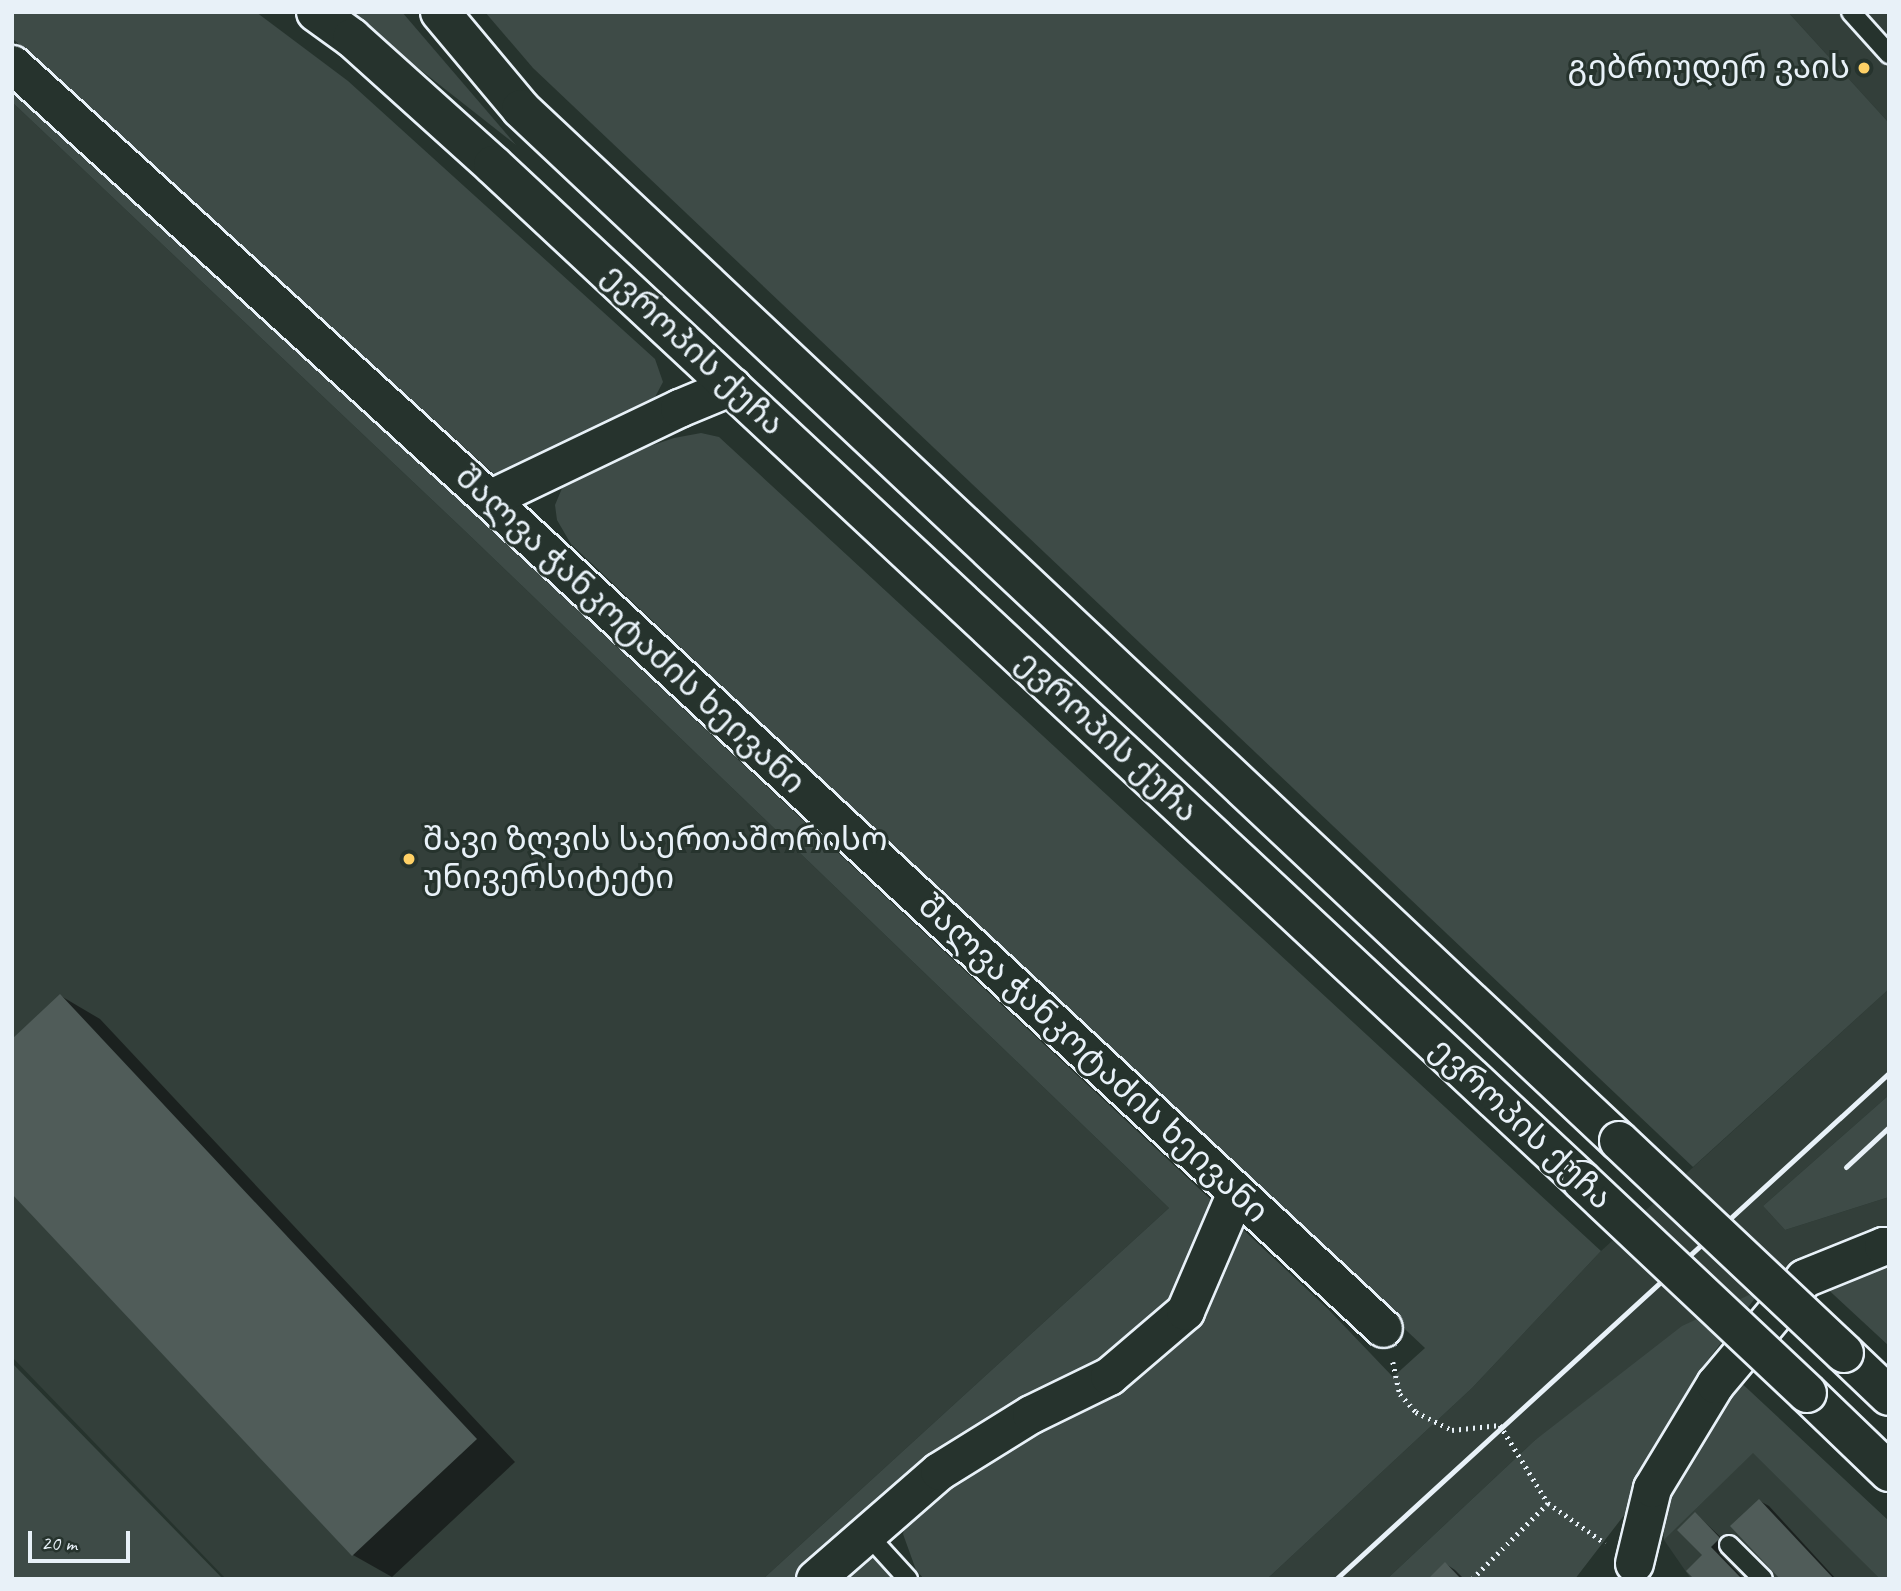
<!DOCTYPE html>
<html>
<head>
<meta charset="utf-8">
<style>
  body { margin:0 }
  #map { position:relative; width:1901px; height:1591px; overflow:hidden; background:#26332d; font-family:Caveat,"Noto Sans Georgian",sans-serif }
  div>[style] { position:absolute }
  [style*='--x'] { left:calc(var(--x)*1px); top:calc(var(--y)*1px); width:calc(var(--w)*1px); rotate:calc(var(--a)*1deg) }
  .built>* { inset:0; background:#333f3a }
  .green>* { inset:0; background:#3e4b47 }
  .shadow>* { inset:0; background:#0007 }
  .building>* { inset:0; background:#505c59 }
  .path>* { height:4.5px; margin-top:-2.25px; transform-origin:0; background:repeating-linear-gradient(90deg,#e8f1f8 0 2px,transparent 0 7px) }
  .roads { filter:drop-shadow(2px 0 #e8f1f8) drop-shadow(-2px 0 #e8f1f8) drop-shadow(0 2px #e8f1f8) drop-shadow(0 -2px #e8f1f8) }
  .lane>* { height:18px; margin:-9px; padding:0 9px; transform-origin:9px; border-radius:9px; background:#26332d }
  .street>* { height:37px; margin:-18.5px; padding:0 18.5px; transform-origin:18.5px; border-radius:18.5px; background:#26332d }
  .primary>* { height:38px; margin:-19px; padding:0 19px; transform-origin:19px; border-radius:19px; background:#26332d }
  .rail>* { height:5px; margin:-2.5px; padding:0 2.5px; transform-origin:2.5px; border-radius:2.5px; background:#e8f1f8 }
  .bridges { filter:drop-shadow(2px 0 #e8f1f8) drop-shadow(-2px 0 #e8f1f8) drop-shadow(0 2px #e8f1f8) drop-shadow(0 -2px #e8f1f8) }
  .primary-bridge>* { height:38px; margin:-19px; padding:0 19px; transform-origin:19px; border-radius:19px; background:#26332d }
  .dots>* { width:19px; height:19px; translate:-50% -50%; box-sizing:border-box; border:4px solid #26332d; border-radius:50% }
  span { translate:-50% -50%; white-space:nowrap; text-align:center; line-height:1.15; -webkit-text-stroke:6px #26332d; paint-order:stroke }
  .poi-label { font-size:33px; color:#e8f1f8 }
  .right { translate:-100% -50%; text-align:right }
  .left { translate:0 -50%; text-align:left }
  .street-label { font-size:33px; color:#e8f1f8 }
  .frame { position:absolute; inset:0; border:14px solid #e8f1f8; pointer-events:none }
  .scale { position:absolute; left:28px; top:1531px; width:102px; height:32px; box-sizing:border-box; border:4px solid #e8f1f8; border-top:0; padding-left:9px; font-size:21px; line-height:24px; white-space:nowrap; color:#e8f1f8; -webkit-text-stroke:5px #26332d; paint-order:stroke }
</style>
</head>
<body>
<div id="map">
  <div class="built">
    <div style="clip-path:polygon(1788px 12px,1889px 12px,1889px 123px)"></div>
    <div style="clip-path:polygon(12px 102px,465px 531px,1169px 1208px,763px 1579px,226px 1579px,12px 1357px)"></div>
    <div style="clip-path:polygon(1889px 989px,1889px 1095px,1763px 1206px,1785px 1230px,1889px 1197px,1889px 1234px,1762px 1289px,1534px 1441px,1387px 1579px,1267px 1579px,1472px 1388px,1601px 1251px)"></div>
    <div style="clip-path:polygon(1753px 1452px,1880px 1579px,1691px 1579px,1664px 1540px)"></div>
  </div>
  <div class="green">
    <div style="clip-path:polygon(12px 12px,256px 12px,348px 81px,655px 359px,663px 382px,655px 397px,496px 476px,12px 38px)"></div>
    <div style="clip-path:polygon(347px 12px,402px 12px,516px 145px)"></div>
    <div style="clip-path:polygon(485px 12px,1788px 12px,1889px 123px,1889px 989px,1693px 1167px,533px 68px)"></div>
    <div style="clip-path:polygon(12px 84px,1222px 1210px,1165px 1317px,804px 1579px,763px 1579px,1169px 1208px,465px 531px,12px 102px)"></div>
    <div style="clip-path:polygon(701px 433px,719px 437px,1601px 1251px,1472px 1388px,1267px 1579px,924px 1579px,916px 1570px,903px 1534px,907px 1518px,947px 1480px,1112px 1381px,1236px 1223px,1328px 1309px,1393px 1377px,1425px 1348px,571px 544px,557px 520px,555px 505px,563px 486px,581px 469px,674px 438px)"></div>
    <div style="clip-path:polygon(1889px 1095px,1889px 1197px,1785px 1230px,1763px 1206px)"></div>
    <div style="clip-path:polygon(1889px 1262px,1889px 1346px,1821px 1283px)"></div>
    <div style="clip-path:polygon(1762px 1289px,1698px 1373px,1660px 1440px,1625px 1514px,1575px 1579px,1387px 1579px,1534px 1441px,1682px 1326px)"></div>
    <div style="clip-path:polygon(12px 1363px,223px 1579px,12px 1579px)"></div>
    <div style="clip-path:polygon(1736px 1378px,1889px 1521px,1889px 1579px,1880px 1579px,1753px 1453px,1664px 1540px,1661px 1497px)"></div>
    <div style="clip-path:polygon(866px 1546px,896px 1579px,828px 1579px)"></div>
  </div>
  <div class="shadow">
    <div style="clip-path:polygon(61px 996px,100px 1019px,515px 1462px,392px 1577px,353px 1555px)"></div>
    <div style="clip-path:polygon(1760px 1501px,1769px 1506px,1836px 1579px,1782px 1579px)"></div>
    <div style="clip-path:polygon(1696px 1514px,1728px 1544px,1719px 1553px,1744px 1579px,1697px 1579px,1704px 1555px)"></div>
    <div style="clip-path:polygon(1446px 1564px,1455px 1570px,1464px 1579px,1431px 1579px)"></div>
  </div>
  <div class="building">
    <div style="clip-path:polygon(60px 994px,477px 1439px,352px 1556px,12px 1194px,12px 1039px)"></div>
    <div style="clip-path:polygon(1759px 1499px,1834px 1579px,1780px 1579px,1730px 1526px)"></div>
    <div style="clip-path:polygon(1695px 1512px,1720px 1538px,1711px 1547px,1742px 1579px,1694px 1579px,1686px 1571px,1702px 1555px,1677px 1530px)"></div>
    <div style="clip-path:polygon(1445px 1562px,1461px 1579px,1428px 1579px)"></div>
  </div>
  <div class="path">
    <div style="--x:1393;--y:1362;--w:33;--a:78"></div>
    <div style="--x:1400;--y:1394;--w:24;--a:48"></div>
    <div style="--x:1416;--y:1412;--w:40;--a:26.6"></div>
    <div style="--x:1452;--y:1430;--w:48;--a:-5.9"></div>
    <div style="--x:1500;--y:1425;--w:92;--a:58.4"></div>
    <div style="--x:1548;--y:1503;--w:70;--a:35.1"></div>
    <div style="--x:1472;--y:1579;--w:107;--a:-45"></div>
  </div>
  <div class="roads">
    <div class="lane">
      <div style="--x:1851;--y:12;--w:57;--a:47.9"></div>
      <div style="--x:867;--y:1534;--w:61;--a:47.7"></div>
      <div style="--x:1729;--y:1545;--w:48;--a:45"></div>
    </div>
    <div class="street">
      <div style="--x:12;--y:64;--w:646;--a:42.36"></div>
      <div style="--x:489;--y:499;--w:1219;--a:42.84"></div>
      <div style="--x:489;--y:499;--w:211;--a:-25.6"></div>
      <div style="--x:679;--y:408;--w:57;--a:-22.5"></div>
      <div style="--x:1634;--y:1563;--w:77;--a:-76.5"></div>
      <div style="--x:1652;--y:1488;--w:122;--a:-58.8"></div>
      <div style="--x:1715;--y:1384;--w:138;--a:-50"></div>
      <div style="--x:1804;--y:1278;--w:85;--a:-22.1"></div>
      <div style="--x:1883;--y:1246;--w:6;--a:0"></div>
      <div style="--x:815;--y:1579;--w:164;--a:-41.1"></div>
      <div style="--x:939;--y:1471;--w:108;--a:-31.8"></div>
      <div style="--x:1031;--y:1414;--w:87;--a:-26"></div>
      <div style="--x:1109;--y:1376;--w:100;--a:-40.5"></div>
      <div style="--x:1185;--y:1311;--w:129;--a:-66.8"></div>
    </div>
    <div class="primary">
      <div style="--x:316;--y:12;--w:44;--a:35.8"></div>
      <div style="--x:352;--y:38;--w:190;--a:42"></div>
      <div style="--x:493;--y:165;--w:1489;--a:43.01"></div>
      <div style="--x:440;--y:12;--w:126;--a:50.1"></div>
      <div style="--x:521;--y:109;--w:1507;--a:43.23"></div>
      <div style="--x:1844;--y:1353;--w:62;--a:43.7"></div>
      <div style="--x:1807;--y:1393;--w:114;--a:43.9"></div>
    </div>
  </div>
  <div class="rail">
    <div style="--x:1846;--y:1167;--w:59;--a:-42.9"></div>
    <div style="--x:1336;--y:1579;--w:750;--a:-42.46"></div>
  </div>
  <div class="bridges">
    <div class="primary-bridge">
      <div style="--x:1619;--y:1141;--w:309;--a:43.3"></div>
      <div style="--x:1582;--y:1181;--w:309;--a:43.3"></div>
    </div>
  </div>
  <div class="dots">
    <div style="left:1864px;top:68px;background:#ffd166"></div>
    <div style="left:409px;top:859px;background:#ffd166"></div>
  </div>
  <div class="poi-label">
    <span class="right" style="left:1850px;top:68px">გებრიუდერ ვაის</span>
    <span class="left" style="left:423px;top:859px">შავი ზღვის საერთაშორისო<br>უნივერსიტეტი</span>
  </div>
  <div class="street-label">
    <span style="left:693px;top:350px;rotate:43deg">ევროპის ქუჩა</span>
    <span style="left:630px;top:630px;rotate:43deg">შალვა ჭანკოტაძის ხეივანი</span>
    <span style="left:1107px;top:737px;rotate:43deg">ევროპის ქუჩა</span>
    <span style="left:1093px;top:1059px;rotate:43deg">შალვა ჭანკოტაძის ხეივანი</span>
    <span style="left:1521px;top:1124px;rotate:43deg">ევროპის ქუჩა</span>
  </div>
  <div class="frame"></div>
  <div class="scale">20 m</div>
</div>
</body>
</html>
